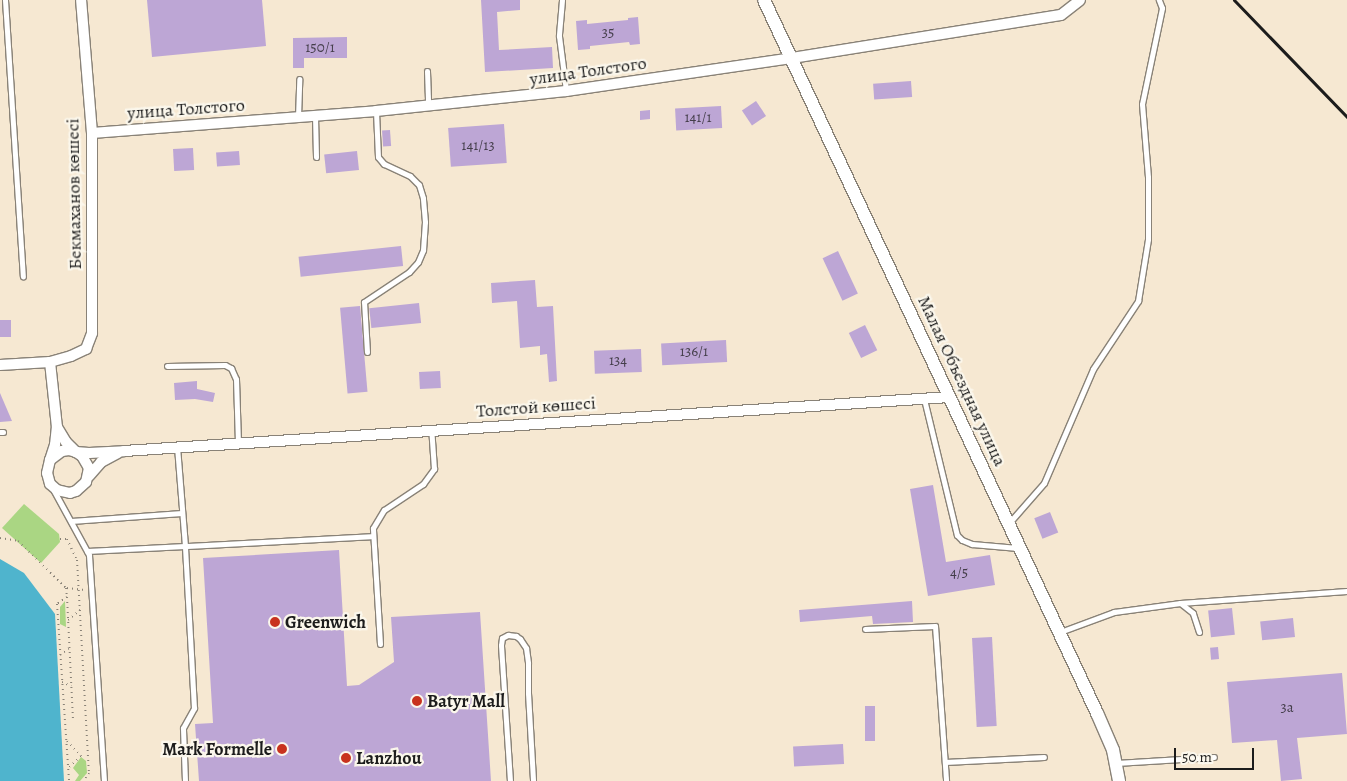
<!DOCTYPE html>
<html>
<head>
<meta charset="utf-8">
<style>
  body { margin:0 }
  #map { position:relative; width:1347px; height:781px; overflow:hidden; background:#f6e8d2; font-family:Alegreya,serif }
  div>[style] { position:absolute }
  [style*='--x'] { left:calc(var(--x)*1px); top:calc(var(--y)*1px); width:calc(var(--w)*1px); rotate:calc(var(--a)*1deg) }
  .green>* { inset:0; background:#aad683 }
  .water>* { inset:0; background:#4fb4cd }
  .building>* { inset:0; background:#bda6d5; transform-origin:0 0 }
  .path>* { height:2px; margin-top:-1px; transform-origin:0; background:repeating-linear-gradient(90deg,#898277 0 1px,transparent 0 5px) }
  .roads { filter:drop-shadow(1px 0 #898277) drop-shadow(-1px 0 #898277) drop-shadow(0 1px #898277) drop-shadow(0 -1px #898277) }
  .service>* { height:5px; margin:-2.5px; padding:0 2.5px; transform-origin:2.5px; border-radius:2.5px; background:#fff }
  .minor>* { height:10px; margin:-5px; padding:0 5px; transform-origin:5px; border-radius:5px; background:#fff }
  .tertiary>* { height:12px; margin:-6px; padding:0 6px; transform-origin:6px; border-radius:6px; background:#fff }
  .rail>* { height:3px; margin:-1.5px; padding:0 1.5px; transform-origin:1.5px; border-radius:1.5px; background:#1c1c1c }
  .dots>* { width:14px; height:14px; translate:-50% -50%; box-sizing:border-box; border:2px solid #fbf7ec; border-radius:50% }
  span { translate:-50% -50%; white-space:nowrap; text-align:center; line-height:1.15; -webkit-text-stroke:4.5px #fbf7ec; paint-order:stroke }
  .number-label { font-size:15px; color:#443e4a }
  .number-label span { -webkit-text-stroke-width:0 }
  .street-label { font-size:18px; color:#1c1c1c }
  .poi-label { font-size:18px; color:#1c1c1c; font-weight:700 }
  .left { translate:0 -50%; text-align:left }
  .right { translate:-100% -50%; text-align:right }
  .scale { position:absolute; left:1174px; top:748px; width:80px; height:22px; box-sizing:border-box; border:2px solid #1c1c1c; border-top:0; padding-left:6px; font-size:15px; line-height:18px; white-space:nowrap; color:#1c1c1c; -webkit-text-stroke:4px #fbf7ec; paint-order:stroke }
</style>
</head>
<body>
<div id="map">
  <div class="green">
    <div style="clip-path:polygon(24px 504px,59px 534px,60px 542px,41px 563px,2px 528px)"></div>
    <div style="clip-path:polygon(65px 601px,66px 627px,60px 624px,60px 607px)"></div>
    <div style="clip-path:polygon(81px 757px,86px 761px,87px 773px,80px 781px,75px 781px,79px 775px,73px 768px)"></div>
  </div>
  <div class="water">
    <div style="clip-path:polygon(0 559px,24px 573px,55px 614px,64px 781px,0 781px)"></div>
  </div>
  <div class="building">
    <div style="clip-path:polygon(147px 0,262px 0,266px 46px,152px 57px)"></div>
    <div style="clip-path:polygon(481px 0,520px 0,520px 10px,497px 12px,499px 50px,552px 47px,553px 68px,485px 72px)"></div>
    <div style="clip-path:polygon(638px 17px,640px 44px,630px 45px,629px 42px,590px 46px,590px 49px,578px 50px,576px 21px,587px 20px,587px 24px,628px 20px,628px 18px)"></div>
    <div style="clip-path:polygon(347px 37px,347px 58px,304px 58px,304px 68px,293px 68px,293px 38px)"></div>
    <div style="left:911px;top:81px;width:16px;height:38px;rotate:86deg"></div>
    <div style="left:756px;top:101px;width:18px;height:17px;rotate:56deg"></div>
    <div style="left:721px;top:106px;width:22px;height:46px;rotate:87deg"></div>
    <div style="clip-path:polygon(650px 110px,650px 119px,640px 120px,640px 111px)"></div>
    <div style="left:504px;top:124px;width:39px;height:56px;rotate:86deg"></div>
    <div style="left:390px;top:130px;width:16px;height:8px;rotate:86deg"></div>
    <div style="left:193px;top:148px;width:22px;height:20px;rotate:87deg"></div>
    <div style="left:239px;top:151px;width:14px;height:23px;rotate:86deg"></div>
    <div style="left:357px;top:151px;width:19px;height:33px;rotate:84deg"></div>
    <div style="left:401px;top:246px;width:20px;height:103px;rotate:84deg"></div>
    <div style="left:838px;top:251px;width:47px;height:17px;rotate:65deg"></div>
    <div style="clip-path:polygon(535px 280px,537px 307px,553px 306px,557px 381px,549px 382px,547px 354px,540px 355px,540px 346px,520px 348px,517px 301px,492px 303px,491px 283px)"></div>
    <div style="left:419px;top:303px;width:20px;height:50px;rotate:84deg"></div>
    <div style="left:360px;top:306px;width:86px;height:20px;rotate:85deg"></div>
    <div style="left:0;top:320px;width:11px;height:17px"></div>
    <div style="left:865px;top:325px;width:28px;height:18px;rotate:64deg"></div>
    <div style="left:726px;top:340px;width:22px;height:65px;rotate:87deg"></div>
    <div style="left:641px;top:349px;width:23px;height:47px;rotate:88deg"></div>
    <div style="left:440px;top:371px;width:17px;height:21px;rotate:87deg"></div>
    <div style="clip-path:polygon(197px 381px,197px 389px,215px 393px,213px 402px,195px 399px,175px 400px,174px 383px)"></div>
    <div style="clip-path:polygon(0 393px,12px 421px,0 422px)"></div>
    <div style="clip-path:polygon(933px 485px,946px 562px,990px 555px,995px 585px,928px 596px,910px 489px)"></div>
    <div style="left:1050px;top:512px;width:22px;height:17px;rotate:68deg"></div>
    <div style="clip-path:polygon(339px 550px,347px 686px,359px 685px,394px 662px,391px 617px,480px 612px,491px 781px,199px 781px,195px 724px,213px 723px,203px 558px)"></div>
    <div style="clip-path:polygon(912px 601px,913px 622px,873px 624px,872px 616px,800px 622px,799px 610px)"></div>
    <div style="left:1232px;top:608px;width:27px;height:24px;rotate:84deg"></div>
    <div style="left:1293px;top:618px;width:19px;height:33px;rotate:84deg"></div>
    <div style="left:992px;top:637px;width:89px;height:20px;rotate:87deg"></div>
    <div style="left:1218px;top:647px;width:12px;height:8px;rotate:85deg"></div>
    <div style="clip-path:polygon(1342px 673px,1347px 734px,1297px 738px,1302px 779px,1281px 781px,1277px 740px,1232px 743px,1227px 682px)"></div>
    <div style="left:865px;top:706px;width:10px;height:35px"></div>
    <div style="left:843px;top:744px;width:20px;height:50px;rotate:87deg"></div>
  </div>
  <div class="path">
    <div style="--x:0;--y:538;--w:18;--a:9"></div>
    <div style="--x:18;--y:541;--w:67;--a:44.4"></div>
    <div style="--x:66;--y:588;--w:9;--a:84"></div>
    <div style="--x:67;--y:597;--w:12;--a:145"></div>
    <div style="--x:57;--y:604;--w:177;--a:86.1"></div>
    <div style="--x:60;--y:539;--w:7;--a:0"></div>
    <div style="--x:67;--y:539;--w:23;--a:65"></div>
    <div style="--x:77;--y:560;--w:213;--a:86.8"></div>
    <div style="--x:89;--y:773;--w:10;--a:127"></div>
    <div style="--x:67;--y:588;--w:18;--a:6"></div>
    <div style="--x:67;--y:597;--w:124;--a:87.2"></div>
    <div style="--x:68;--y:620;--w:16;--a:-40"></div>
    <div style="--x:60;--y:655;--w:11;--a:-38"></div>
    <div style="--x:62;--y:682;--w:10;--a:24"></div>
    <div style="--x:67;--y:741;--w:21;--a:47"></div>
    <div style="--x:81;--y:756;--w:18;--a:137"></div>
  </div>
  <div class="roads">
    <div class="service">
      <div style="--x:5;--y:0;--w:277;--a:86.3"></div>
      <div style="--x:562;--y:0;--w:36;--a:95"></div>
      <div style="--x:559;--y:36;--w:55;--a:82.7"></div>
      <div style="--x:427;--y:71;--w:35;--a:88"></div>
      <div style="--x:315;--y:116;--w:41;--a:88.6"></div>
      <div style="--x:298;--y:117;--w:38;--a:-88"></div>
      <div style="--x:367;--y:352;--w:50;--a:-93.4"></div>
      <div style="--x:364;--y:302;--w:54;--a:-33.7"></div>
      <div style="--x:409;--y:272;--w:13;--a:-48"></div>
      <div style="--x:418;--y:262;--w:13;--a:-67"></div>
      <div style="--x:423;--y:250;--w:28;--a:-86"></div>
      <div style="--x:425;--y:222;--w:24;--a:-95"></div>
      <div style="--x:423;--y:198;--w:14;--a:-107"></div>
      <div style="--x:419;--y:185;--w:13;--a:-135"></div>
      <div style="--x:410;--y:176;--w:29;--a:-155"></div>
      <div style="--x:384;--y:164;--w:9;--a:-131"></div>
      <div style="--x:378;--y:157;--w:46;--a:-92.5"></div>
      <div style="--x:167;--y:366;--w:58;--a:-1"></div>
      <div style="--x:225;--y:365;--w:7;--a:27"></div>
      <div style="--x:231;--y:368;--w:12;--a:66"></div>
      <div style="--x:236;--y:379;--w:63;--a:88.2"></div>
      <div style="--x:924;--y:399;--w:140;--a:76.4"></div>
      <div style="--x:957;--y:535;--w:7;--a:45"></div>
      <div style="--x:962;--y:540;--w:11;--a:22"></div>
      <div style="--x:972;--y:544;--w:46;--a:5"></div>
      <div style="--x:0;--y:432;--w:3;--a:0"></div>
      <div style="--x:54;--y:491;--w:73;--a:61.3"></div>
      <div style="--x:89;--y:555;--w:226;--a:86.2"></div>
      <div style="--x:71;--y:521;--w:111;--a:-4.1"></div>
      <div style="--x:1009;--y:523;--w:53;--a:-48.8"></div>
      <div style="--x:1044;--y:483;--w:124;--a:-66.7"></div>
      <div style="--x:1093;--y:369;--w:82;--a:-56.5"></div>
      <div style="--x:1138;--y:301;--w:63;--a:-80.8"></div>
      <div style="--x:1148;--y:239;--w:62;--a:-90"></div>
      <div style="--x:1148;--y:177;--w:73;--a:-94.7"></div>
      <div style="--x:1142;--y:104;--w:98;--a:-78.2"></div>
      <div style="--x:1162;--y:8;--w:9;--a:-111"></div>
      <div style="--x:87;--y:551;--w:98;--a:-2.9"></div>
      <div style="--x:185;--y:546;--w:99;--a:-94.6"></div>
      <div style="--x:865;--y:629;--w:70;--a:-2.5"></div>
      <div style="--x:935;--y:626;--w:155;--a:85.9"></div>
      <div style="--x:1060;--y:632;--w:58;--a:-20.3"></div>
      <div style="--x:1114;--y:612;--w:67;--a:-7.8"></div>
      <div style="--x:1199;--y:632;--w:20;--a:-108"></div>
      <div style="--x:1193;--y:613;--w:16;--a:-142"></div>
      <div style="--x:1180;--y:603;--w:167;--a:-4.1"></div>
      <div style="--x:380;--y:644;--w:116;--a:-93.5"></div>
      <div style="--x:373;--y:528;--w:21;--a:-59"></div>
      <div style="--x:384;--y:510;--w:47;--a:-33.7"></div>
      <div style="--x:423;--y:484;--w:19;--a:-54"></div>
      <div style="--x:434;--y:469;--w:39;--a:-94"></div>
      <div style="--x:945;--y:762;--w:99;--a:-2.9"></div>
      <div style="--x:1116;--y:763;--w:98;--a:-3.5"></div>
      <div style="--x:185;--y:781;--w:53;--a:-92.2"></div>
      <div style="--x:183;--y:728;--w:23;--a:-61"></div>
      <div style="--x:194;--y:708;--w:162;--a:-93.2"></div>
      <div style="--x:185;--y:546;--w:188;--a:-3"></div>
      <div style="--x:510;--y:781;--w:136;--a:-93.8"></div>
      <div style="--x:501;--y:645;--w:7;--a:-82"></div>
      <div style="--x:502;--y:638;--w:7;--a:-27"></div>
      <div style="--x:508;--y:635;--w:8;--a:7"></div>
      <div style="--x:516;--y:636;--w:5;--a:37"></div>
      <div style="--x:520;--y:639;--w:11;--a:56"></div>
      <div style="--x:526;--y:648;--w:15;--a:82"></div>
      <div style="--x:528;--y:663;--w:30;--a:90"></div>
      <div style="--x:528;--y:693;--w:88;--a:86.7"></div>
    </div>
    <div class="minor">
      <div style="--x:92;--y:133;--w:285;--a:-4.4"></div>
      <div style="--x:376;--y:111;--w:191;--a:-6"></div>
      <div style="--x:566;--y:91;--w:228;--a:-8.3"></div>
      <div style="--x:792;--y:58;--w:272;--a:-9.1"></div>
      <div style="--x:1061;--y:15;--w:24;--a:-38"></div>
      <div style="--x:50;--y:362;--w:65;--a:83.9"></div>
      <div style="--x:57;--y:427;--w:17;--a:59"></div>
      <div style="--x:66;--y:442;--w:14;--a:45"></div>
      <div style="--x:76;--y:452;--w:7;--a:34"></div>
      <div style="--x:82;--y:456;--w:14;--a:60"></div>
      <div style="--x:89;--y:468;--w:14;--a:102"></div>
      <div style="--x:86;--y:482;--w:13;--a:138"></div>
      <div style="--x:76;--y:491;--w:6;--a:162"></div>
      <div style="--x:70;--y:493;--w:13;--a:-167"></div>
      <div style="--x:57;--y:490;--w:9;--a:-139"></div>
      <div style="--x:50;--y:484;--w:11;--a:-105"></div>
      <div style="--x:47;--y:473;--w:13;--a:-77"></div>
      <div style="--x:50;--y:460;--w:15;--a:-37"></div>
      <div style="--x:62;--y:451;--w:7;--a:-8"></div>
      <div style="--x:69;--y:450;--w:7;--a:16"></div>
      <div style="--x:76;--y:452;--w:13;--a:4"></div>
      <div style="--x:89;--y:453;--w:35;--a:-3"></div>
      <div style="--x:124;--y:451;--w:828;--a:-3.74"></div>
      <div style="--x:0;--y:365;--w:50;--a:-3.4"></div>
      <div style="--x:50;--y:362;--w:22;--a:-16"></div>
      <div style="--x:71;--y:356;--w:17;--a:-25"></div>
      <div style="--x:86;--y:349;--w:17;--a:-69"></div>
      <div style="--x:92;--y:333;--w:200;--a:-90"></div>
      <div style="--x:92;--y:133;--w:133;--a:-94.7"></div>
      <div style="--x:50;--y:460;--w:16;--a:-72"></div>
      <div style="--x:55;--y:445;--w:18;--a:-84"></div>
      <div style="--x:89;--y:476;--w:18;--a:-49"></div>
      <div style="--x:101;--y:462;--w:19;--a:-28"></div>
    </div>
    <div class="tertiary">
      <div style="--x:764;--y:0;--w:787;--a:64.97"></div>
      <div style="--x:1097;--y:713;--w:40;--a:66.6"></div>
      <div style="--x:1113;--y:750;--w:32;--a:79"></div>
    </div>
  </div>
  <div class="rail">
    <div style="--x:1234;--y:0;--w:163;--a:46"></div>
  </div>
  <div class="dots">
    <div style="left:275px;top:622px;background:#c8321e"></div>
    <div style="left:417px;top:701px;background:#c8321e"></div>
    <div style="left:282px;top:749px;background:#c8321e"></div>
    <div style="left:346px;top:758px;background:#c8321e"></div>
  </div>
  <div class="number-label">
    <span style="left:608px;top:33px">35</span>
    <span style="left:320px;top:48px">150/1</span>
    <span style="left:698px;top:118px">141/1</span>
    <span style="left:478px;top:146px">141/13</span>
    <span style="left:694px;top:352px">136/1</span>
    <span style="left:618px;top:361px">134</span>
    <span style="left:959px;top:573px">4/5</span>
    <span style="left:1287px;top:708px">3а</span>
  </div>
  <div class="street-label">
    <span style="left:588px;top:71px;rotate:-8deg">улица Толстого</span>
    <span style="left:186px;top:109px;rotate:-4deg">улица Толстого</span>
    <span style="left:74px;top:194px;rotate:-91deg">Бекмаханов көшесі</span>
    <span style="left:962px;top:381px;rotate:65deg">Малая Объездная улица</span>
    <span style="left:536px;top:407px;rotate:-4deg">Толстой көшесі</span>
  </div>
  <div class="poi-label">
    <span class="left" style="left:285px;top:622px">Greenwich</span>
    <span class="left" style="left:427px;top:701px">Batyr Mall</span>
    <span class="right" style="left:272px;top:749px">Mark Formelle</span>
    <span class="left" style="left:356px;top:758px">Lanzhou</span>
  </div>
  <div class="scale">50 m</div>
</div>
</body>
</html>
